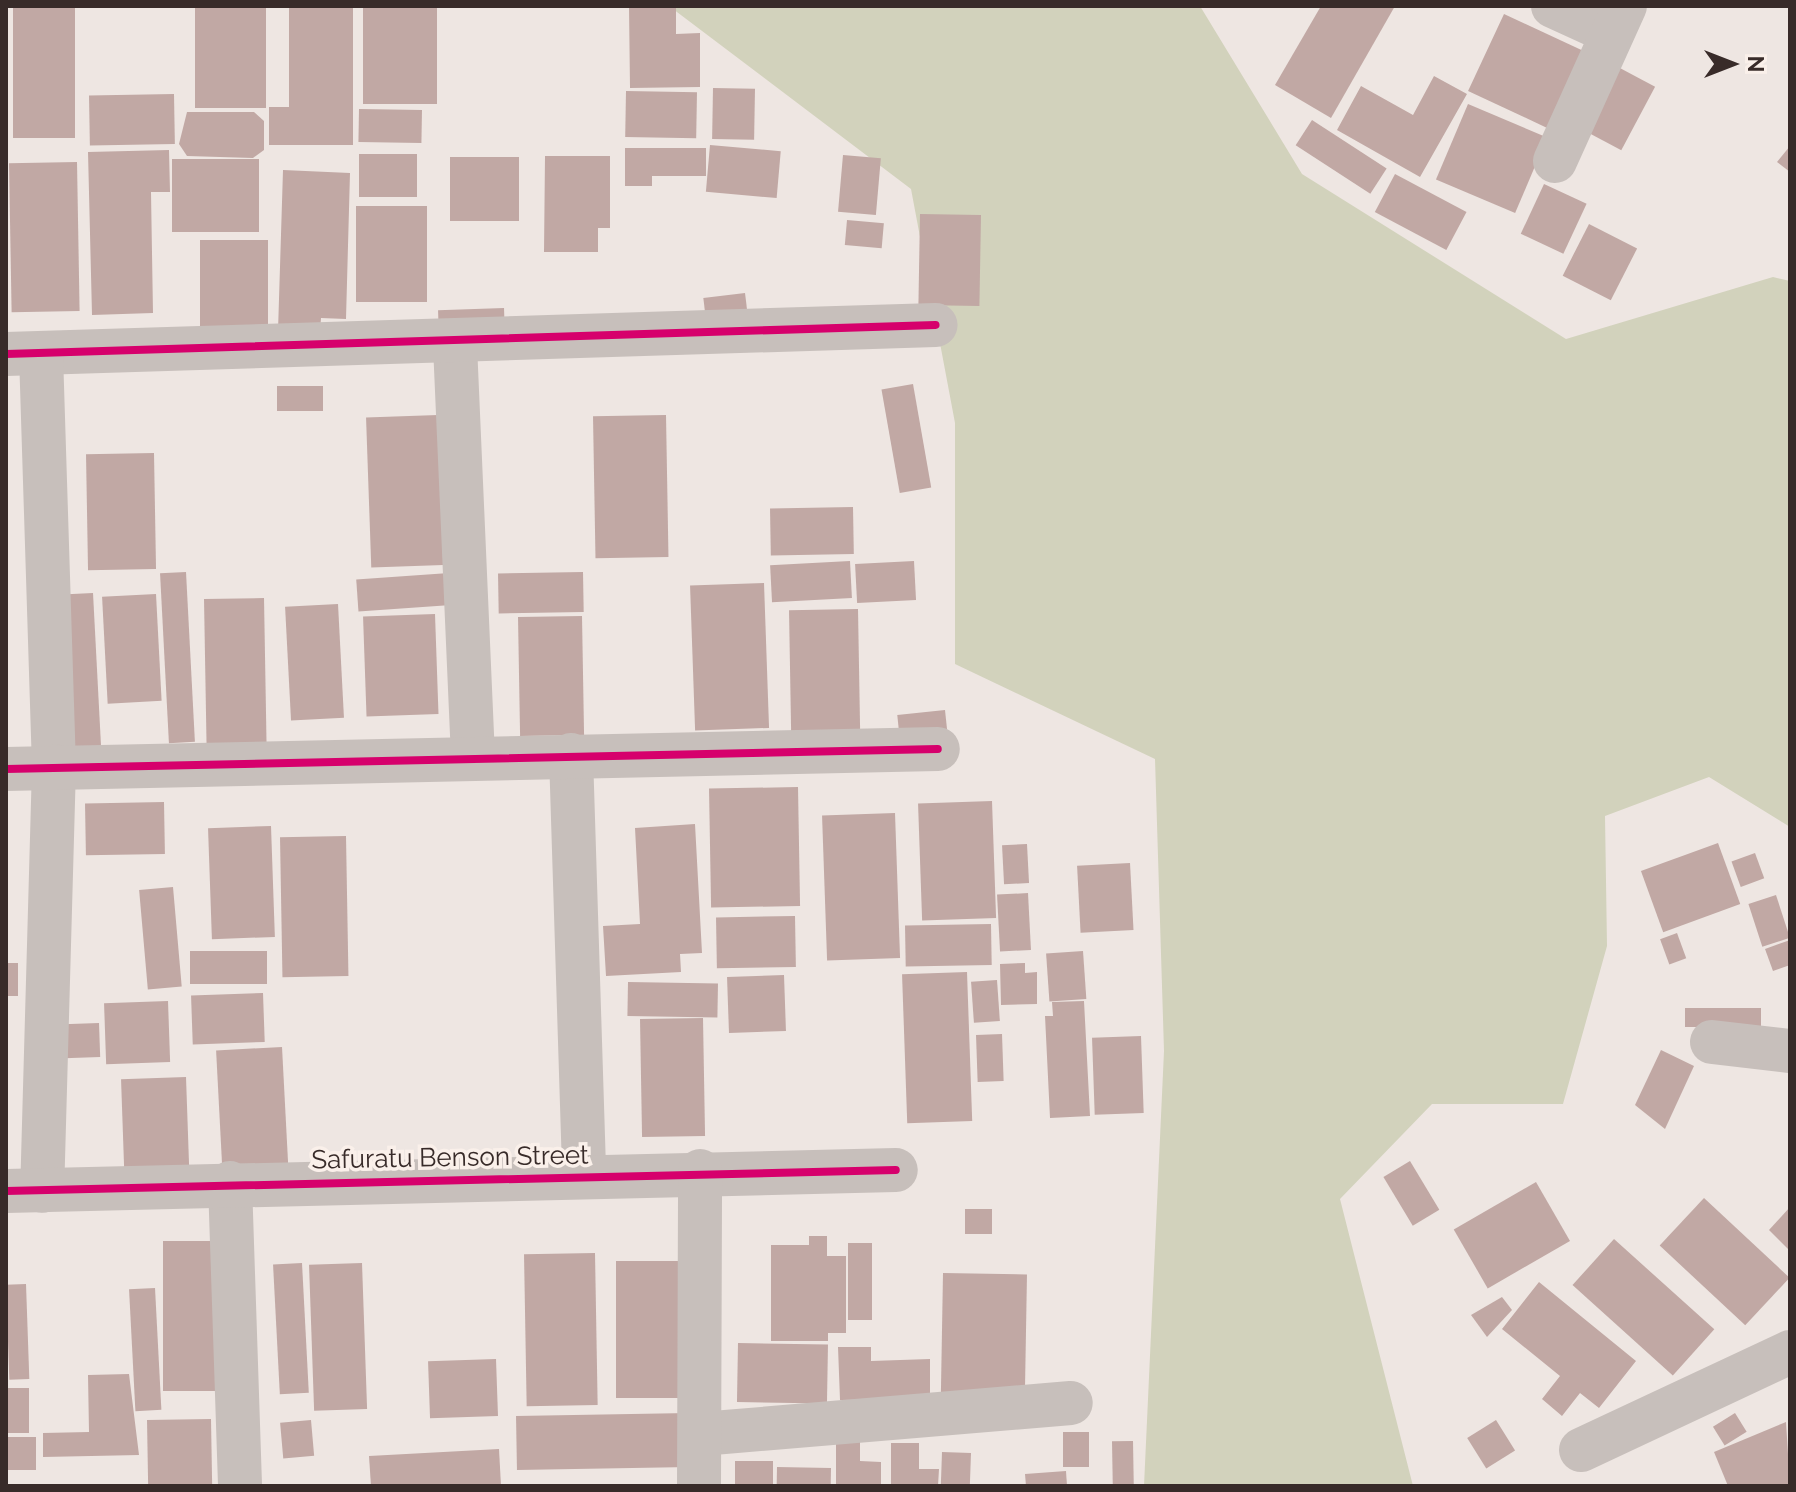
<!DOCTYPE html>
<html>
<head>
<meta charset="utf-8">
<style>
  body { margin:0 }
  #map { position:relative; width:1796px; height:1492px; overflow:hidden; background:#eee6e2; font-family:Raleway,sans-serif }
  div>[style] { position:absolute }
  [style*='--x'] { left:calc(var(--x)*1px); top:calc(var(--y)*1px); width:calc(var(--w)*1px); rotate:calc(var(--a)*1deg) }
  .green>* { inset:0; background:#d2d2bc }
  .building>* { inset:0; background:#c1a8a4; transform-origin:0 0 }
  .minor>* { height:44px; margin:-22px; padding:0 22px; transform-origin:22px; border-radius:22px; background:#c7bfbb }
  .cycleway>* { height:8px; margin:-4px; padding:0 4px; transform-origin:4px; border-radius:4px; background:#d6006c }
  span { translate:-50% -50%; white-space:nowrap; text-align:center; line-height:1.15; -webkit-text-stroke:7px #faf0ea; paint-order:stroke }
  .street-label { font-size:26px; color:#382b29 }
  .frame { position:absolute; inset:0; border:8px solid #382b29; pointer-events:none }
  .north { position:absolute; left:1692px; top:24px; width:80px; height:80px; -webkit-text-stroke:6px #faf0ea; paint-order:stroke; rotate:90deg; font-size:22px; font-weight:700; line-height:32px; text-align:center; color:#382b29 }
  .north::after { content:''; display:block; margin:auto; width:28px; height:36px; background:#382b29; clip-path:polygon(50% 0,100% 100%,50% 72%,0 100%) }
</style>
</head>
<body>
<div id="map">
  <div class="green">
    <div style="clip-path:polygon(669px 6px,1200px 6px,1302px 174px,1566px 339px,1773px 277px,1790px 281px,1790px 827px,1709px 777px,1605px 816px,1607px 946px,1563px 1104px,1432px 1104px,1340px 1199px,1413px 1486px,1144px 1486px,1164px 1051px,1155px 759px,955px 664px,955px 423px,911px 189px)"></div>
  </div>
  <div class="building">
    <div style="left:13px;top:6px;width:62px;height:132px"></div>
    <div style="left:195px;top:6px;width:71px;height:102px"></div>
    <div style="clip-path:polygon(289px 6px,353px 6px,353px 145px,269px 145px,269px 107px,289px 107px)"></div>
    <div style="left:363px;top:6px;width:74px;height:98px"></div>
    <div style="clip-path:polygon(629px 6px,676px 6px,676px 34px,700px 33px,700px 87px,630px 88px)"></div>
    <div style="clip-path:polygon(1321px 6px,1395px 6px,1331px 118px,1275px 85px)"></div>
    <div style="left:1504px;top:14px;width:89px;height:85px;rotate:25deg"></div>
    <div style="left:1618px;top:67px;width:42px;height:72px;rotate:28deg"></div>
    <div style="clip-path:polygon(1434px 76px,1467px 94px,1420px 177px,1337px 130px,1361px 86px,1413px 115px)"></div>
    <div style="left:713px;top:88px;width:42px;height:51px;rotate:1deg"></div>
    <div style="left:626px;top:91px;width:71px;height:46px;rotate:1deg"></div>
    <div style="left:174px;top:94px;width:50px;height:85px;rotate:89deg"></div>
    <div style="left:1468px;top:104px;width:86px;height:82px;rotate:23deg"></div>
    <div style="left:359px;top:109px;width:63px;height:33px;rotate:1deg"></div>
    <div style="clip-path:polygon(187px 112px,254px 112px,264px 121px,264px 150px,253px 158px,187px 156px,179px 144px)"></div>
    <div style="left:1312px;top:120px;width:89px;height:30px;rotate:33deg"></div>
    <div style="left:710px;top:145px;width:71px;height:47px;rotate:5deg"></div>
    <div style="clip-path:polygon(1790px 146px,1790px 172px,1777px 162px)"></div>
    <div style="clip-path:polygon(625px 148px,706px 148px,706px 176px,652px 176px,652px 186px,625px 186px)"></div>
    <div style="clip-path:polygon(169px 150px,170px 192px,151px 192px,153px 313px,92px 315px,88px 152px)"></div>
    <div style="left:417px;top:154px;width:43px;height:58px;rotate:90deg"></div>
    <div style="left:843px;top:155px;width:38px;height:57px;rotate:5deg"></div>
    <div style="clip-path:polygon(545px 156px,610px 156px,610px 228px,598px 228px,598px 252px,544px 252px)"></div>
    <div style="left:450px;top:157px;width:69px;height:64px"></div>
    <div style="left:172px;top:159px;width:87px;height:73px"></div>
    <div style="left:77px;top:162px;width:149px;height:68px;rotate:89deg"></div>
    <div style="clip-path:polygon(283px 170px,350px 173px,346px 319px,321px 318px,320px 332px,278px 331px)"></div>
    <div style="left:1395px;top:174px;width:81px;height:43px;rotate:28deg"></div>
    <div style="left:1544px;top:184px;width:47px;height:55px;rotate:25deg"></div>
    <div style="left:356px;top:206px;width:71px;height:96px"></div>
    <div style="left:920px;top:214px;width:61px;height:91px;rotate:1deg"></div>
    <div style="left:847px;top:220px;width:37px;height:25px;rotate:5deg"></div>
    <div style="left:1589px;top:224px;width:54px;height:58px;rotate:27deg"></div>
    <div style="left:200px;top:240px;width:68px;height:89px"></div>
    <div style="left:745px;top:293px;width:26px;height:42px;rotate:83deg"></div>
    <div style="left:504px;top:308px;width:25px;height:66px;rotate:88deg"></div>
    <div style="left:913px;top:384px;width:105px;height:32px;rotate:80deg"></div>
    <div style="left:277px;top:386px;width:46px;height:25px"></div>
    <div style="left:438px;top:415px;width:150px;height:72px;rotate:88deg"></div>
    <div style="left:666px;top:415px;width:142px;height:73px;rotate:89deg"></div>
    <div style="left:154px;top:453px;width:116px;height:68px;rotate:89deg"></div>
    <div style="left:853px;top:507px;width:47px;height:83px;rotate:89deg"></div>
    <div style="left:850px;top:561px;width:37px;height:80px;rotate:87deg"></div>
    <div style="left:914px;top:561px;width:39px;height:59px;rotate:87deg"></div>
    <div style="left:186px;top:572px;width:170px;height:26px;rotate:87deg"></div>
    <div style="left:583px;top:572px;width:40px;height:85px;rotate:89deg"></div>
    <div style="left:449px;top:573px;width:32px;height:93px;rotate:86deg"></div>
    <div style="left:764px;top:583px;width:145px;height:74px;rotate:88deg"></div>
    <div style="left:93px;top:593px;width:164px;height:31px;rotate:87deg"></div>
    <div style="left:156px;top:594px;width:107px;height:54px;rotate:87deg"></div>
    <div style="left:264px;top:598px;width:149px;height:60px;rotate:89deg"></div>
    <div style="left:338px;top:604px;width:114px;height:53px;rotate:87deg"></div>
    <div style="left:858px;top:609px;width:125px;height:69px;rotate:89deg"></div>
    <div style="left:435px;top:614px;width:100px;height:72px;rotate:88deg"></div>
    <div style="left:582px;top:616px;width:119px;height:64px;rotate:89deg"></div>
    <div style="left:945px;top:710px;width:27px;height:48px;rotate:84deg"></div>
    <div style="left:798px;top:787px;width:119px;height:89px;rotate:89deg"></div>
    <div style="left:992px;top:801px;width:117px;height:74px;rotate:88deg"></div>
    <div style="left:164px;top:802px;width:52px;height:79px;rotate:89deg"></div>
    <div style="left:895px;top:813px;width:145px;height:73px;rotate:88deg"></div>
    <div style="clip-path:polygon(695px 824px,702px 953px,680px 954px,681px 972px,606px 976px,603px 926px,640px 924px,635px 828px)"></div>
    <div style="left:271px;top:826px;width:111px;height:63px;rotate:88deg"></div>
    <div style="left:346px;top:836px;width:140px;height:66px;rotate:89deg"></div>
    <div style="left:1718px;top:843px;width:65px;height:82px;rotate:70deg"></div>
    <div style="left:1027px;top:844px;width:39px;height:25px;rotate:87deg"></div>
    <div style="left:1755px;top:853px;width:27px;height:25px;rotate:70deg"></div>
    <div style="left:1130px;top:863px;width:67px;height:53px;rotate:87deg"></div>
    <div style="left:173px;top:887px;width:100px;height:34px;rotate:85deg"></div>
    <div style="left:1028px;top:893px;width:57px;height:31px;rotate:87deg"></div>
    <div style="left:1776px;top:895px;width:45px;height:29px;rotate:72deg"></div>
    <div style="left:795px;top:916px;width:51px;height:79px;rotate:89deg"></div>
    <div style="left:991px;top:924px;width:41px;height:86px;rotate:89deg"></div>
    <div style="left:1677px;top:933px;width:27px;height:18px;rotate:70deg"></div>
    <div style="clip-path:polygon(1790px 940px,1790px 965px,1773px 971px,1765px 949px)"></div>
    <div style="left:190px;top:951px;width:77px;height:33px"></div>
    <div style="left:1083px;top:951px;width:48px;height:37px;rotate:86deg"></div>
    <div style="left:6px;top:963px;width:12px;height:33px"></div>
    <div style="clip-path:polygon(1025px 963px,1025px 973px,1037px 972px,1037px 1004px,1001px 1005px,1000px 964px)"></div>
    <div style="left:967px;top:972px;width:149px;height:65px;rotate:88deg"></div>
    <div style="left:784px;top:975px;width:56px;height:57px;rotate:88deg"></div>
    <div style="left:997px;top:980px;width:41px;height:26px;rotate:86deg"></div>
    <div style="left:628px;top:982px;width:90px;height:34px;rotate:1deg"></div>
    <div style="left:263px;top:993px;width:49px;height:72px;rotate:88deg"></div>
    <div style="left:168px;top:1001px;width:61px;height:64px;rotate:88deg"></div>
    <div style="clip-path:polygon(1084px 1001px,1090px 1116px,1050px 1118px,1045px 1016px,1053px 1016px,1052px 1002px)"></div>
    <div style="left:1685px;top:1008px;width:76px;height:19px"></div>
    <div style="left:703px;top:1018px;width:118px;height:63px;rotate:89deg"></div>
    <div style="left:99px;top:1023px;width:34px;height:36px;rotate:88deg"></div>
    <div style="left:1002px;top:1034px;width:47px;height:26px;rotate:88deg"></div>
    <div style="left:1141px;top:1036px;width:77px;height:49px;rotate:88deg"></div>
    <div style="left:282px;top:1047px;width:121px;height:66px;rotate:87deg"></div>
    <div style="clip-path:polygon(1661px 1050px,1694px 1066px,1665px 1129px,1635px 1105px)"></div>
    <div style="left:186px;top:1077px;width:98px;height:65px;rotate:88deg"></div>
    <div style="left:1410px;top:1161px;width:57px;height:31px;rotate:59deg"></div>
    <div style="left:1536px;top:1182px;width:68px;height:95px;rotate:60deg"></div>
    <div style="left:1704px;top:1198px;width:117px;height:65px;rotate:43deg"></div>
    <div style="clip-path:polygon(1790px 1207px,1790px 1251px,1769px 1230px)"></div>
    <div style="left:965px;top:1209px;width:27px;height:25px"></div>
    <div style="clip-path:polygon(809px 1236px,827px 1236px,827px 1256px,846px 1256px,846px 1333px,828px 1333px,828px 1341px,771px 1341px,771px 1245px,809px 1245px)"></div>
    <div style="left:1614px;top:1239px;width:135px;height:62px;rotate:42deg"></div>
    <div style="left:220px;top:1241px;width:150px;height:57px;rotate:90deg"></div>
    <div style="left:848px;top:1243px;width:24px;height:77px"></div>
    <div style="left:595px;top:1253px;width:152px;height:71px;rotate:89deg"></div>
    <div style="left:616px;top:1261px;width:72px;height:137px"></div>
    <div style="left:302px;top:1263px;width:130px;height:29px;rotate:87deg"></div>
    <div style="left:362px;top:1263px;width:146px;height:53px;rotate:88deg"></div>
    <div style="left:943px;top:1273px;width:84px;height:123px;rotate:1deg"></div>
    <div style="clip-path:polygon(1539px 1282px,1636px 1361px,1599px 1408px,1580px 1393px,1562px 1416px,1542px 1399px,1560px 1376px,1502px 1329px)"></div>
    <div style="left:26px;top:1284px;width:95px;height:20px;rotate:88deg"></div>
    <div style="left:155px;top:1288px;width:122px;height:26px;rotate:87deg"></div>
    <div style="clip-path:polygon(1502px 1297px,1512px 1310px,1487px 1337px,1471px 1315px)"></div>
    <div style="left:738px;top:1343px;width:90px;height:59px;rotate:1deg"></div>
    <div style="clip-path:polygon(838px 1347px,871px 1347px,871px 1361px,930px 1359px,930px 1399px,840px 1400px)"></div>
    <div style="left:496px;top:1359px;width:57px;height:68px;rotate:88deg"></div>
    <div style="clip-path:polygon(129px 1374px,139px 1455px,43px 1457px,43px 1433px,89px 1432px,88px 1375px)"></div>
    <div style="left:29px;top:1388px;width:45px;height:23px;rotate:90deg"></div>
    <div style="left:689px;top:1413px;width:54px;height:173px;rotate:89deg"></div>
    <div style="left:1735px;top:1413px;width:22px;height:26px;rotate:58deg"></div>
    <div style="left:211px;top:1419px;width:67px;height:64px;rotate:89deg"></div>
    <div style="left:311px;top:1420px;width:36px;height:31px;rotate:85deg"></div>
    <div style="left:1496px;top:1420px;width:36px;height:34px;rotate:58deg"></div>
    <div style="clip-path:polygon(1786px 1422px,1790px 1486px,1728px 1486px,1714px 1452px)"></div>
    <div style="clip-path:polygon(836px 1429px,860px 1429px,860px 1461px,881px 1462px,881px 1486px,836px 1486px)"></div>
    <div style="left:1063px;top:1432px;width:26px;height:35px"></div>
    <div style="left:36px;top:1437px;width:33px;height:30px;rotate:90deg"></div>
    <div style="left:1133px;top:1441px;width:45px;height:21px;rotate:89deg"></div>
    <div style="clip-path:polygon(891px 1443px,919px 1443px,919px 1469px,939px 1469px,938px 1486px,891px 1486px)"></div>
    <div style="clip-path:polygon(499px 1449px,501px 1486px,371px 1486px,369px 1456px)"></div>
    <div style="left:942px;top:1452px;width:29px;height:34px;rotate:2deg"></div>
    <div style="left:735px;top:1461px;width:38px;height:25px"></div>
    <div style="left:777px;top:1467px;width:54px;height:19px;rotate:1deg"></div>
    <div style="clip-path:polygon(1066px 1471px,1067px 1486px,1026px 1486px,1025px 1474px)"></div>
  </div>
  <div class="minor">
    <div style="--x:1553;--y:6;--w:65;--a:24.6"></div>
    <div style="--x:1555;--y:161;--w:170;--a:-65.7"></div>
    <div style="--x:455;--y:345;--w:411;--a:87.5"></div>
    <div style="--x:6;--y:354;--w:930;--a:-1.79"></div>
    <div style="--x:41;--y:354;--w:412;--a:88.2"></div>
    <div style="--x:54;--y:766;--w:425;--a:91.6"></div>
    <div style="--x:571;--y:755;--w:421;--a:88.2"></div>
    <div style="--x:6;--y:769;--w:932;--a:-1.23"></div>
    <div style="--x:1712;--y:1042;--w:79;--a:6.6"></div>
    <div style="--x:230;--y:1183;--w:303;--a:88.1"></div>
    <div style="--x:6;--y:1191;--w:890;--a:-1.35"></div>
    <div style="--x:701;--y:1434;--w:371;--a:-4.8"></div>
    <div style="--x:1581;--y:1450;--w:231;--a:-25.1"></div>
    <div style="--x:699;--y:1486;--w:315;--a:-89.8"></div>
  </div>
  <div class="cycleway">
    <div style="--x:6;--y:354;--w:930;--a:-1.79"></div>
    <div style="--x:6;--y:769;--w:932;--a:-1.23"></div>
    <div style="--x:6;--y:1191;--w:890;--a:-1.35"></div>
  </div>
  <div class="street-label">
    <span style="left:450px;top:1158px;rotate:-1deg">Safuratu Benson Street</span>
  </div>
  <div class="frame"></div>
  <div class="north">N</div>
</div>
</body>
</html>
